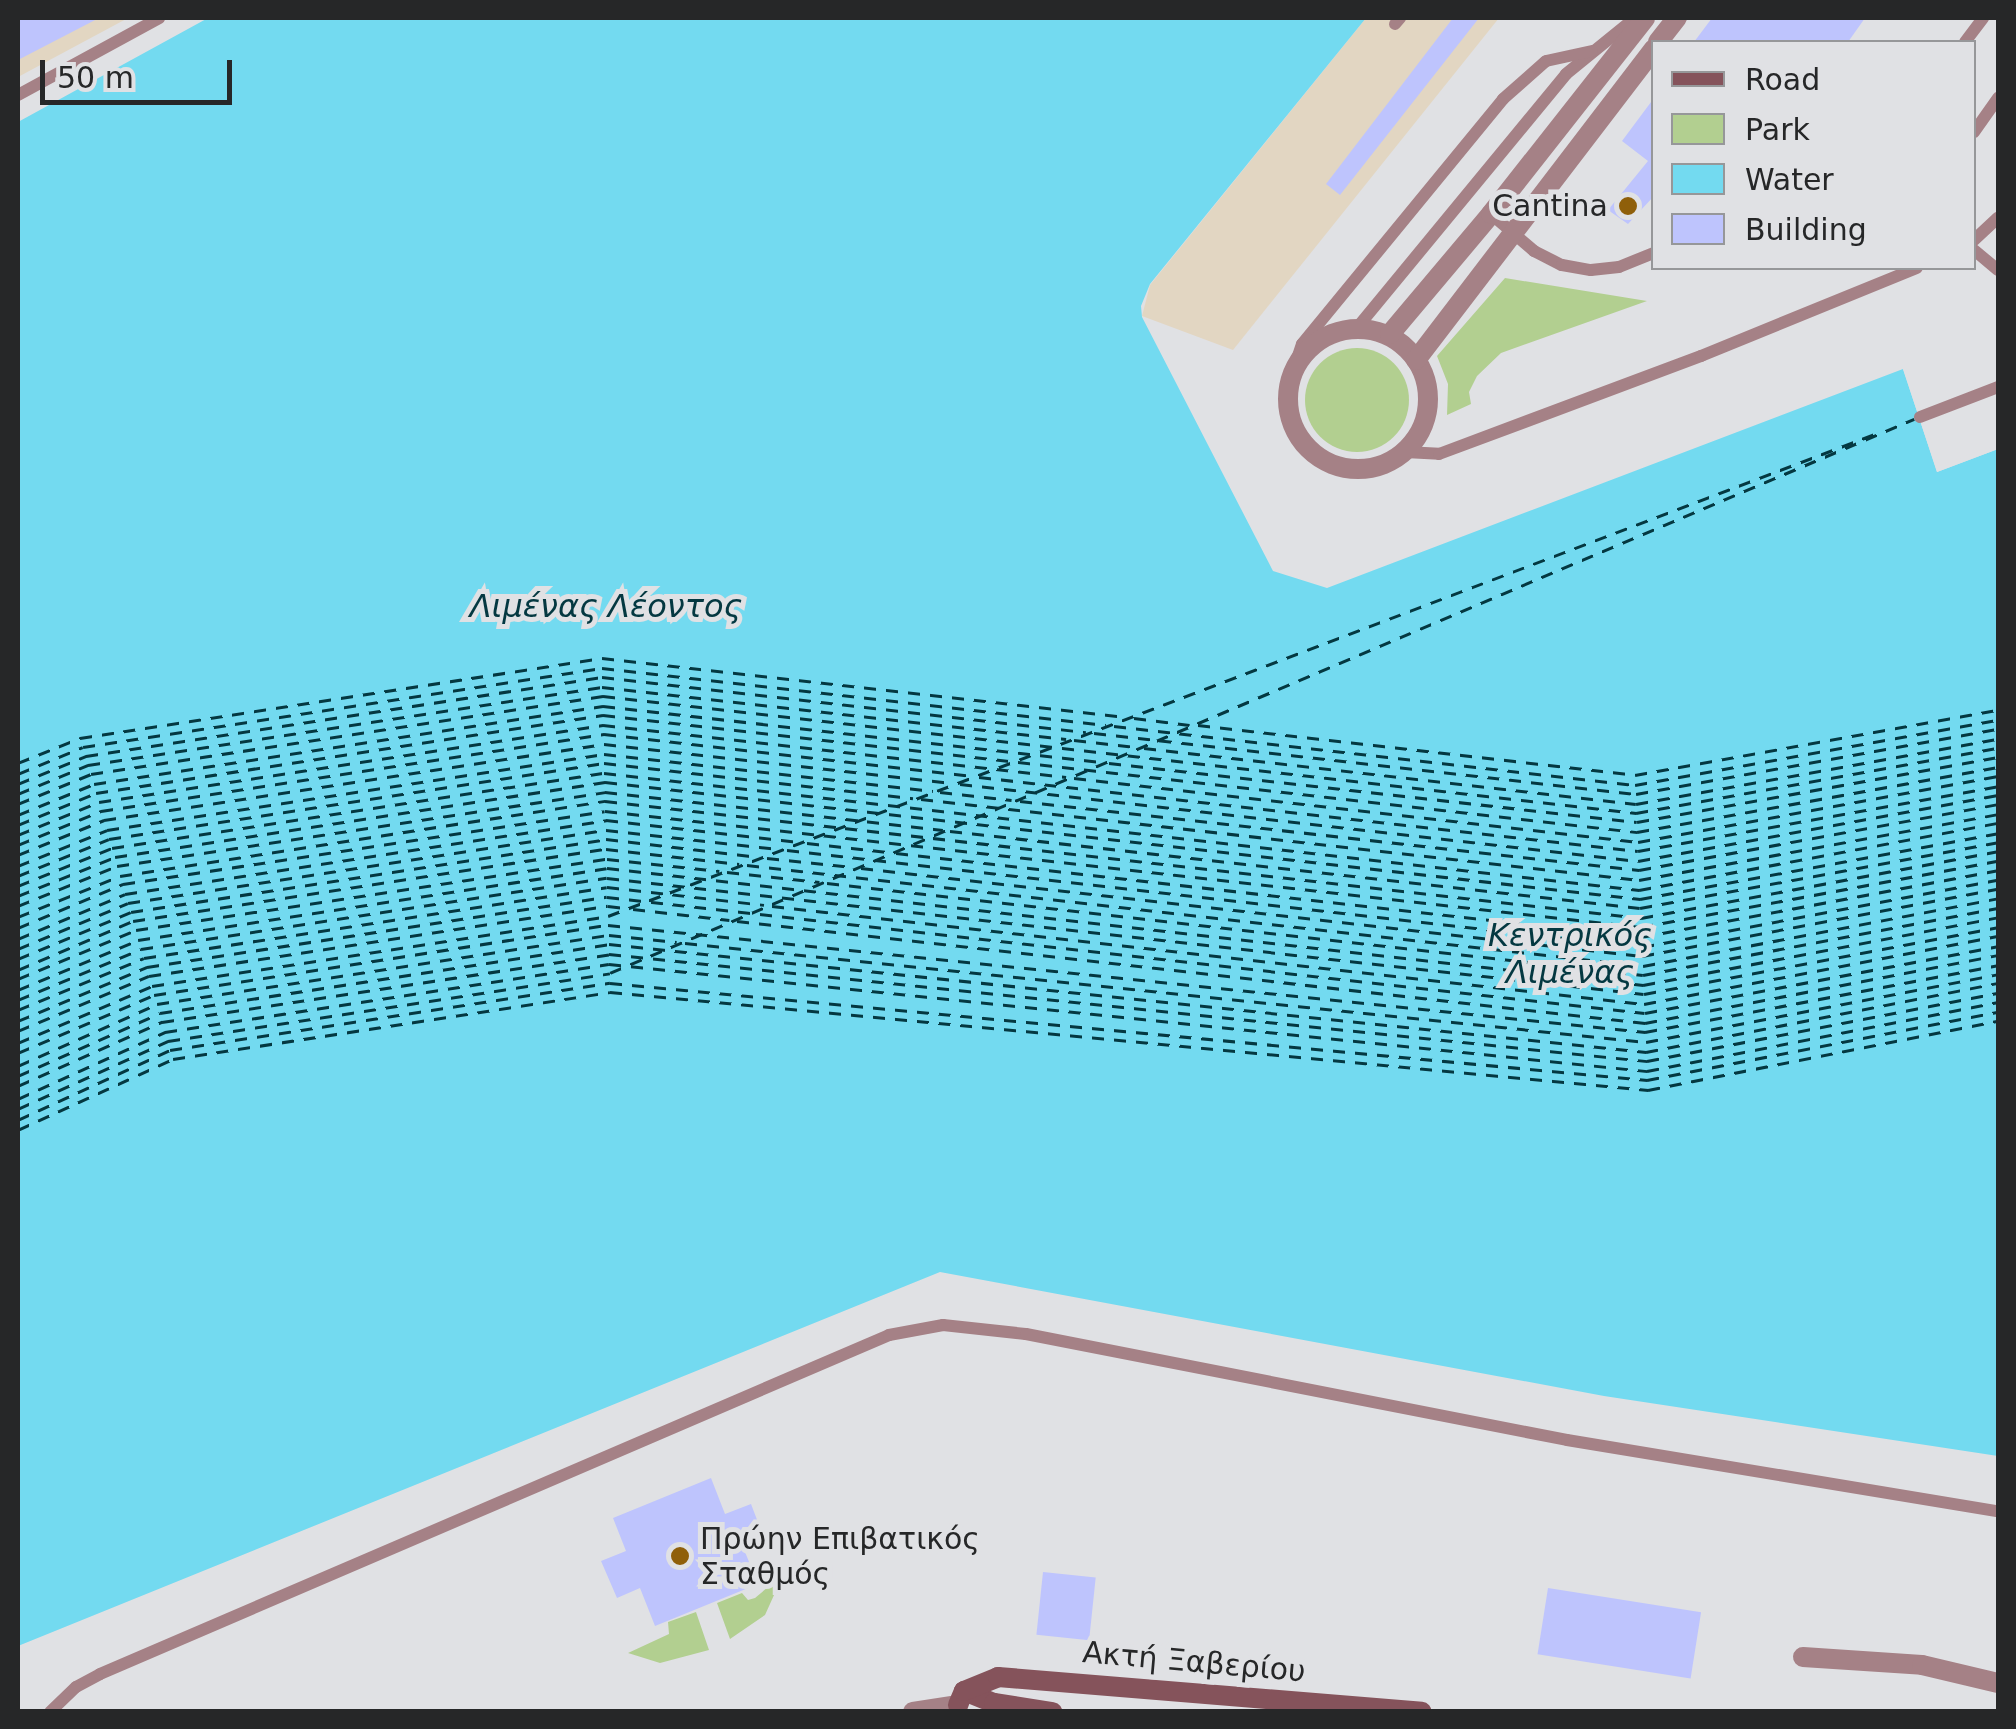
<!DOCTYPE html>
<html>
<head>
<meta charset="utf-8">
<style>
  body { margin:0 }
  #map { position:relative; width:2016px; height:1729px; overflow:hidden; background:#e0e1e4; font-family:"DejaVu Sans",sans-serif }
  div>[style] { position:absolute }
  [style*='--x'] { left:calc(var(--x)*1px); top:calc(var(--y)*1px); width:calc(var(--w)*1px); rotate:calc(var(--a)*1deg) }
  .commercial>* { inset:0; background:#e2d6c2 }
  .green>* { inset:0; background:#b2cf90 }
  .round { border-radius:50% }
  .water>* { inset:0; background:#73daf0 }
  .pier>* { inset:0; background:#e0e1e4 }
  .ferry>* { height:2.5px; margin-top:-1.25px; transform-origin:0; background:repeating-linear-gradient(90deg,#043841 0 12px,transparent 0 22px) }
  .building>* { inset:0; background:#bec4fd; transform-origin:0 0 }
  .service>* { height:12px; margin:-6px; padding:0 6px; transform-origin:6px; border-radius:6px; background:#a58186 }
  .minor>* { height:20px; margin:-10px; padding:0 10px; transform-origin:10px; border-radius:10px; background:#a58186 }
  .minor>.ring { margin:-10px; padding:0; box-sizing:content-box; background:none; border:20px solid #a58186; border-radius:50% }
  .secondary>* { height:20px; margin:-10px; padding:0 10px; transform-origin:10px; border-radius:10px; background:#85535b }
  .dots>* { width:28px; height:28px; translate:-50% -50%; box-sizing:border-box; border:5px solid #e0e1e4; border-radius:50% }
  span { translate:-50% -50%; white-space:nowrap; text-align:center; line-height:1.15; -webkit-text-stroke:10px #e0e1e4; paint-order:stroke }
  .poi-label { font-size:30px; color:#262728 }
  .right { translate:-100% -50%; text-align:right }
  .left { translate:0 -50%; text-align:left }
  .street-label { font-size:30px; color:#262728 }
  .water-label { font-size:32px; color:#043841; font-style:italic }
  .frame { position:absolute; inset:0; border:20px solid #262728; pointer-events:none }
  .legend { position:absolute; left:1651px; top:40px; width:325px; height:230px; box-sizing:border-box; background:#e0e1e4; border:2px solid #969799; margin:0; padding:12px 18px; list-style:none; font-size:30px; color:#262728 }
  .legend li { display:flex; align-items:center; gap:20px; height:50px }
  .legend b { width:50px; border:2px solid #969799 }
  .scale { position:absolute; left:40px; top:60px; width:192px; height:45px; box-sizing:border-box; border:5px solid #262728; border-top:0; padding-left:12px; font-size:30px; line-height:35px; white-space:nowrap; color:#262728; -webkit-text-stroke:8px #e0e1e4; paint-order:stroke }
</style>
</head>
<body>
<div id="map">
  <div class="commercial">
    <div style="clip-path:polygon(18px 18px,128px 18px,18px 77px)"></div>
    <div style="clip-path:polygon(1366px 18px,1499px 18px,1233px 350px,1142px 316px,1150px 285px)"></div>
  </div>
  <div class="green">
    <div style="clip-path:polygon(1505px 278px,1647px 301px,1501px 353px,1477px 376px,1469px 392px,1471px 404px,1447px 415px,1448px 384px,1437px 356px)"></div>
    <div class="round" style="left:1305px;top:348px;width:104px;height:104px"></div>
    <div style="clip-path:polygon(774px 1582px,779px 1584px,765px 1615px,730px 1639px,717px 1603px,742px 1593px,748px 1600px,755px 1598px)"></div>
    <div style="clip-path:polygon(696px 1612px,709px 1650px,660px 1663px,628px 1653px,669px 1634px,668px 1622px)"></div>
  </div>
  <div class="water">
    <div style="clip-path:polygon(208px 18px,1366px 18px,1150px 284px,1141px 306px,1142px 317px,1273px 571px,1327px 588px,1903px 369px,1937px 472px,1998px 449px,1998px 1456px,1604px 1396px,940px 1272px,18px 1646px,18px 122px)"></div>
  </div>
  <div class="pier">
    <div style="clip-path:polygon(1906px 366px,1940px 466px,1998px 444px,1998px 449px,1937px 472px,1903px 369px)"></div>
  </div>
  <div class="ferry">
    <div style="--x:1134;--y:718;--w:56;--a:7.1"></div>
    <div style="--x:1198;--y:725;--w:440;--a:6.5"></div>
    <div style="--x:1635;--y:775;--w:369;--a:-10.2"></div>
    <div style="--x:1114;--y:726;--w:524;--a:6.46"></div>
    <div style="--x:1635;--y:785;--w:369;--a:-10.2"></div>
    <div style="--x:1094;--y:733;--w:545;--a:6.42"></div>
    <div style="--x:1636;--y:794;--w:368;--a:-10.2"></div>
    <div style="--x:1074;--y:740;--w:62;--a:6.4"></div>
    <div style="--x:1144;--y:748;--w:495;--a:6.5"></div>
    <div style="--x:1636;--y:804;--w:368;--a:-10.2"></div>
    <div style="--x:18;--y:763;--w:67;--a:-22"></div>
    <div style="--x:80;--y:738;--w:528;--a:-8.71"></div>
    <div style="--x:602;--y:658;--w:527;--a:6.42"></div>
    <div style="--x:1109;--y:763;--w:531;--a:6.38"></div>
    <div style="--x:1637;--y:822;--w:367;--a:-10.2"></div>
    <div style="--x:18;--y:774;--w:70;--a:-22.6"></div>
    <div style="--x:83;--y:747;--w:525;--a:-8.65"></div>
    <div style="--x:602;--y:668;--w:507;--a:6.45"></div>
    <div style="--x:979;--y:777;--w:663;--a:6.41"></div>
    <div style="--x:1638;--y:851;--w:366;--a:-10.2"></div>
    <div style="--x:1074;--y:778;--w:568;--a:6.47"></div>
    <div style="--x:1638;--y:842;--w:366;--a:-10.4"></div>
    <div style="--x:18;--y:784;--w:74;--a:-22.4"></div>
    <div style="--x:86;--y:756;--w:522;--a:-8.7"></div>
    <div style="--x:602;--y:677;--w:487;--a:6.5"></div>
    <div style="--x:960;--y:784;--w:682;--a:6.48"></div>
    <div style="--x:1638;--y:861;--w:366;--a:-10.4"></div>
    <div style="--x:940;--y:792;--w:72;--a:6.3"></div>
    <div style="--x:18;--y:794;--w:76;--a:-22.5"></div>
    <div style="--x:88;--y:765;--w:520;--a:-8.63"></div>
    <div style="--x:602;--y:687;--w:467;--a:6.4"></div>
    <div style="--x:921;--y:799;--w:723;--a:6.44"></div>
    <div style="--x:1639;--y:880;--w:365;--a:-10.4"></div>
    <div style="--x:1020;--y:801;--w:623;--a:6.36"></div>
    <div style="--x:1639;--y:870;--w:365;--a:-10.4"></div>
    <div style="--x:18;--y:804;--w:79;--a:-22.3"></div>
    <div style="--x:91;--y:774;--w:518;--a:-8.66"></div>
    <div style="--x:603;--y:696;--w:1040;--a:6.46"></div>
    <div style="--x:1636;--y:813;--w:368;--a:-10.2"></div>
    <div style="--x:18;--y:815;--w:82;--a:-22.2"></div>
    <div style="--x:94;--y:784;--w:515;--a:-8.71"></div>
    <div style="--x:603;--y:706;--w:501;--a:6.42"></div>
    <div style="--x:18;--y:825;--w:84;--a:-22.3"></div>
    <div style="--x:96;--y:793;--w:513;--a:-8.75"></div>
    <div style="--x:603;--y:715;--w:1041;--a:6.46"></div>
    <div style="--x:1637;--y:832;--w:367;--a:-10.2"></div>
    <div style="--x:950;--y:831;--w:694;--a:6.37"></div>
    <div style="--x:1640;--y:908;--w:364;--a:-10.4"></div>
    <div style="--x:18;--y:835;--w:87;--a:-22.2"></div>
    <div style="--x:99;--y:802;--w:510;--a:-8.69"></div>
    <div style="--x:603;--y:725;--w:466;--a:6.4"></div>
    <div style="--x:807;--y:843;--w:81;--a:6.3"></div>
    <div style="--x:18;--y:845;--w:90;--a:-22.3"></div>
    <div style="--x:101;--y:811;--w:509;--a:-8.7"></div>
    <div style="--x:604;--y:734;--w:369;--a:6.5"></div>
    <div style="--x:787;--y:850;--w:860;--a:6.47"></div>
    <div style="--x:1642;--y:947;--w:362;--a:-10.7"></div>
    <div style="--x:896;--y:853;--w:750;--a:6.43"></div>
    <div style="--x:1641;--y:937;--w:363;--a:-10.6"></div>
    <div style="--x:18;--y:855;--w:93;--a:-22.1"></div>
    <div style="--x:104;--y:820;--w:506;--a:-8.64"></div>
    <div style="--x:604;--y:744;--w:350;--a:6.4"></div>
    <div style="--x:767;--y:858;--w:86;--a:6"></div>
    <div style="--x:747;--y:865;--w:902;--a:6.43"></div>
    <div style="--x:1643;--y:966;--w:361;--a:-10.8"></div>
    <div style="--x:18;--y:866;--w:96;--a:-22"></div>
    <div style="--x:107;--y:830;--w:503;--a:-8.69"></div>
    <div style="--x:604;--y:754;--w:331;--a:6.4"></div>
    <div style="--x:861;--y:868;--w:786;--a:6.43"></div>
    <div style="--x:1642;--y:956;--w:362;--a:-10.7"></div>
    <div style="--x:727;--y:872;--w:93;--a:6.2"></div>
    <div style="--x:18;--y:876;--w:98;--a:-22.1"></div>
    <div style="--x:109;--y:839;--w:501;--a:-8.73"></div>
    <div style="--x:604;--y:763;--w:311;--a:6.5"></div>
    <div style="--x:827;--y:883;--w:821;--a:6.43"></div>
    <div style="--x:1643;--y:975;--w:361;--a:-10.7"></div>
    <div style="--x:18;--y:886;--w:101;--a:-22"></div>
    <div style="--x:112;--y:848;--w:498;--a:-8.7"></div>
    <div style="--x:604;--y:773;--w:1042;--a:6.45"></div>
    <div style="--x:1639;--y:890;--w:365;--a:-10.6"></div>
    <div style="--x:18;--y:896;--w:105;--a:-21.9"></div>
    <div style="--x:115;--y:857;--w:496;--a:-8.7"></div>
    <div style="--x:605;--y:782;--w:1042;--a:6.45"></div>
    <div style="--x:1640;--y:899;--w:364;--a:-10.4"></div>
    <div style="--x:18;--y:906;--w:107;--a:-22"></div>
    <div style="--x:117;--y:866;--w:494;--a:-8.6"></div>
    <div style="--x:605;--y:792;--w:340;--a:6.4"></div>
    <div style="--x:772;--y:906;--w:877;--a:6.41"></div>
    <div style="--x:1644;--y:1004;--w:360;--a:-10.9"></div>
    <div style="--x:633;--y:909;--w:97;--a:6.5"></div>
    <div style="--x:18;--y:917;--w:110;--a:-21.9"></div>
    <div style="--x:120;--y:876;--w:491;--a:-8.8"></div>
    <div style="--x:605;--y:801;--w:1043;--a:6.44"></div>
    <div style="--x:1641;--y:918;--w:363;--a:-10.6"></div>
    <div style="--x:737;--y:921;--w:914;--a:6.41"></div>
    <div style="--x:1645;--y:1023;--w:359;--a:-10.9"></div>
    <div style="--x:18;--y:928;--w:114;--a:-22.7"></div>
    <div style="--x:123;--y:884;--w:487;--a:-8.6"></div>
    <div style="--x:605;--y:811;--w:1042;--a:6.39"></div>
    <div style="--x:1641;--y:927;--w:363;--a:-10.5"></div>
    <div style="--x:18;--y:939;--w:116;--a:-22.8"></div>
    <div style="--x:125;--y:894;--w:487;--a:-8.7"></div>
    <div style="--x:606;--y:820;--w:194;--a:6.5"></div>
    <div style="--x:685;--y:943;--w:966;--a:5.88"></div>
    <div style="--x:1646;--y:1042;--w:359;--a:-10.9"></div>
    <div style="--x:18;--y:949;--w:119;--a:-22.7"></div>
    <div style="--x:128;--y:903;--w:484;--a:-8.7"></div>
    <div style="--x:606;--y:830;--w:174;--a:6.3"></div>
    <div style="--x:18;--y:959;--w:122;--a:-22.6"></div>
    <div style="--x:131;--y:912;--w:481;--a:-8.7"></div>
    <div style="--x:606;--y:839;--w:154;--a:6.7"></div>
    <div style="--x:18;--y:970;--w:125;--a:-23.1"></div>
    <div style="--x:133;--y:921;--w:478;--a:-8.7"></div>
    <div style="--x:606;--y:849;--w:134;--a:6.4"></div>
    <div style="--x:18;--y:979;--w:128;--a:-22.6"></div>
    <div style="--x:136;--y:930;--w:476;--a:-8.6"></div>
    <div style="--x:607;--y:859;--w:113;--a:6.1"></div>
    <div style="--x:18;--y:990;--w:130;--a:-22.6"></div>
    <div style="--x:138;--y:940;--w:474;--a:-8.7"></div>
    <div style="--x:607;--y:868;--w:1043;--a:6.44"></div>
    <div style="--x:1643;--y:985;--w:361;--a:-10.8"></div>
    <div style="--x:18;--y:1000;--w:133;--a:-22.5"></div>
    <div style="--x:141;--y:949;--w:471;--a:-8.7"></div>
    <div style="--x:607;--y:878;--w:1043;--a:6.38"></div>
    <div style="--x:1644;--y:994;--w:360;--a:-10.7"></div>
    <div style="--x:18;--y:1010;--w:136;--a:-22.4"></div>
    <div style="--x:144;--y:958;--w:468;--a:-8.7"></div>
    <div style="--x:607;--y:887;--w:158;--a:6.5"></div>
    <div style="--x:18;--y:1021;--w:140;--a:-22.7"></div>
    <div style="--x:147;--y:967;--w:465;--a:-8.7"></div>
    <div style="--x:607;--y:897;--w:1044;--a:6.38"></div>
    <div style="--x:1645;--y:1013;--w:359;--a:-10.7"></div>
    <div style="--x:18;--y:1031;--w:142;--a:-22.8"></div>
    <div style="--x:149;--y:976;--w:464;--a:-8.7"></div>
    <div style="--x:608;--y:906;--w:17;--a:7"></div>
    <div style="--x:18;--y:1043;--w:146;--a:-23"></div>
    <div style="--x:152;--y:986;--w:461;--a:-8.7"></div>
    <div style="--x:608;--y:916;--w:1361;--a:-20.83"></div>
    <div style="--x:18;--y:1053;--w:148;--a:-23.1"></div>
    <div style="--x:154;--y:995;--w:459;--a:-8.8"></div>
    <div style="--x:608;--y:925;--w:1043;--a:5.89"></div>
    <div style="--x:1645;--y:1032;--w:359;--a:-10.7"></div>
    <div style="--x:18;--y:1066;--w:152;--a:-24"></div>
    <div style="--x:157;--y:1004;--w:457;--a:-8.7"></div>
    <div style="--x:609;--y:935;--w:68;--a:5.9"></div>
    <div style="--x:18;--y:1076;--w:155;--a:-23.9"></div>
    <div style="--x:160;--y:1013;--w:454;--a:-8.7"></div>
    <div style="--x:609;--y:944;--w:1043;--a:5.95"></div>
    <div style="--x:1646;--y:1052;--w:359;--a:-11.1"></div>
    <div style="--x:18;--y:1086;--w:158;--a:-24"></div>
    <div style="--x:162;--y:1022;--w:452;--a:-8.6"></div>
    <div style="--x:609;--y:954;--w:1044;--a:5.89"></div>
    <div style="--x:1647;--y:1061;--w:358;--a:-11"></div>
    <div style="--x:18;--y:1099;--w:162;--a:-24.5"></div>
    <div style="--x:165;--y:1032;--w:449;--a:-8.7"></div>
    <div style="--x:609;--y:964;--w:1044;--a:5.89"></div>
    <div style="--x:1647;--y:1071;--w:358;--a:-11.1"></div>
    <div style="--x:18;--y:1109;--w:165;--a:-24.4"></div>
    <div style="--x:168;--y:1041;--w:447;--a:-8.7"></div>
    <div style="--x:610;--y:973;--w:1417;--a:-23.02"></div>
    <div style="--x:18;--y:1120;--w:167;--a:-24.7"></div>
    <div style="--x:170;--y:1050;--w:445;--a:-8.7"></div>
    <div style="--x:610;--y:983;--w:1042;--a:5.34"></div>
    <div style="--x:1647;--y:1080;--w:358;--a:-11"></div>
    <div style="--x:18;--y:1130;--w:170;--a:-24.6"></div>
    <div style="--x:173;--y:1059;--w:442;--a:-8.7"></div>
    <div style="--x:610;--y:992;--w:1043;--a:5.39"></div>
    <div style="--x:1648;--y:1090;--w:357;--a:-11.2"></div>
  </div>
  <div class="building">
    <div style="clip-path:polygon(18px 18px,99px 18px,18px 60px)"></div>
    <div style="clip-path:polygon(1453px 18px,1479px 18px,1340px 195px,1326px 184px)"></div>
    <div style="clip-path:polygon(1712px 18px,1865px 18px,1848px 42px,1694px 42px)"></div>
    <div style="clip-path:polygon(1654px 98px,1654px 196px,1628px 224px,1608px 210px,1648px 161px,1622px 141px)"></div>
    <div style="clip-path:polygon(711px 1478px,725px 1514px,751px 1504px,764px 1538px,743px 1547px,758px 1584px,655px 1626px,640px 1588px,617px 1598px,601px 1561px,626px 1551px,613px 1518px)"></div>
    <div style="left:1043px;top:1572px;width:53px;height:63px;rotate:6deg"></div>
    <div style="left:1548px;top:1588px;width:155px;height:67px;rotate:9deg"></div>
  </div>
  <div class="service">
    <div style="--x:1395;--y:24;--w:8;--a:-50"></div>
    <div style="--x:1965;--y:42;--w:30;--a:-53"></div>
    <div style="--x:18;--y:95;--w:161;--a:-28.6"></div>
    <div style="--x:1974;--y:132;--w:42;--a:-54.8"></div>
    <div style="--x:1491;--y:214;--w:57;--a:40.7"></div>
    <div style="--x:1534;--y:251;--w:31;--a:27"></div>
    <div style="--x:1562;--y:265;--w:29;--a:10"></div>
    <div style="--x:1591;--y:270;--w:28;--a:-6"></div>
    <div style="--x:1619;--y:267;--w:38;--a:-22"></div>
    <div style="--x:1974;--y:240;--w:33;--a:-43"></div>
    <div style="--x:1974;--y:250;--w:31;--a:40"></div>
    <div style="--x:1356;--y:329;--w:330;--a:-50.5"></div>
    <div style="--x:1566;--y:74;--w:89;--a:-39.1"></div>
    <div style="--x:1289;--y:383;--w:41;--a:-71.6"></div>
    <div style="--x:1302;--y:344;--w:317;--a:-50.6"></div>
    <div style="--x:1503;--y:99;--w:57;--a:-41.5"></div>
    <div style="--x:1546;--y:61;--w:47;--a:-12.3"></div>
    <div style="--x:1920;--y:417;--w:84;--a:-21"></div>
    <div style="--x:1405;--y:452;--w:34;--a:3"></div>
    <div style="--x:1439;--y:454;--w:280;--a:-20.5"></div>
    <div style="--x:1701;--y:356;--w:233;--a:-22.2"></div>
    <div style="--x:50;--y:1712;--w:36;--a:-44"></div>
    <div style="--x:76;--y:1687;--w:27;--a:-28"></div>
    <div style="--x:100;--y:1674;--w:859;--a:-23.25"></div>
    <div style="--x:889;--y:1335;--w:55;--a:-10.5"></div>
    <div style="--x:943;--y:1325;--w:83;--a:6.2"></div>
    <div style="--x:1026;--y:1334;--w:551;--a:11.09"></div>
    <div style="--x:1567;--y:1440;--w:437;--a:9.4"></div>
  </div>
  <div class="minor">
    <div style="--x:1658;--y:42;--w:31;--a:-52"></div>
    <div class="ring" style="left:1288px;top:329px;width:120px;height:120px"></div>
    <div style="--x:1390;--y:334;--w:157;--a:-49.9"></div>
    <div style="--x:1491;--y:214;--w:249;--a:-51.8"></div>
    <div style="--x:1416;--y:360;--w:392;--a:-52.6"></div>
    <div style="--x:1803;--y:1657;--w:119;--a:3.8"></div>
    <div style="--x:1922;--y:1665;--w:78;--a:13.3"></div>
    <div style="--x:913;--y:1712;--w:46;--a:-8.8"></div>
  </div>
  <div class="secondary">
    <div style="--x:964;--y:1691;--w:32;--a:22"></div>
    <div style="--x:994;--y:1703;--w:59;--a:8.8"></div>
    <div style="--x:958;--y:1705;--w:15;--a:-67"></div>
    <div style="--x:964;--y:1691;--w:37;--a:-22"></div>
    <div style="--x:998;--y:1677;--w:425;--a:4.7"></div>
  </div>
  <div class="dots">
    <div style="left:1628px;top:206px;background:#8f5f0a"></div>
    <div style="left:680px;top:1556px;background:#8f5f0a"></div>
  </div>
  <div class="poi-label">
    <span class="right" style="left:1608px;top:206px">Cantina</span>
    <span class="left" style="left:700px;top:1556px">Πρώην Επιβατικός<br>Σταθμός</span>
  </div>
  <div class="street-label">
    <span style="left:1194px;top:1662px;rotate:5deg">Ακτή Ξαβερίου</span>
  </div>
  <div class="water-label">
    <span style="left:606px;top:606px">Λιμένας Λέοντος</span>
    <span style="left:1570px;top:954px">Κεντρικός<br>Λιμένας</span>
  </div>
  <div class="frame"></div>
  <ul class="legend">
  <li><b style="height:12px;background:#85535b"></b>Road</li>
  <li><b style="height:28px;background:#b2cf90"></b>Park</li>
  <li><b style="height:28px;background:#73daf0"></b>Water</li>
  <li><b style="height:28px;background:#bec4fd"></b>Building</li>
  </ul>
  <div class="scale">50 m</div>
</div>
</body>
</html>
